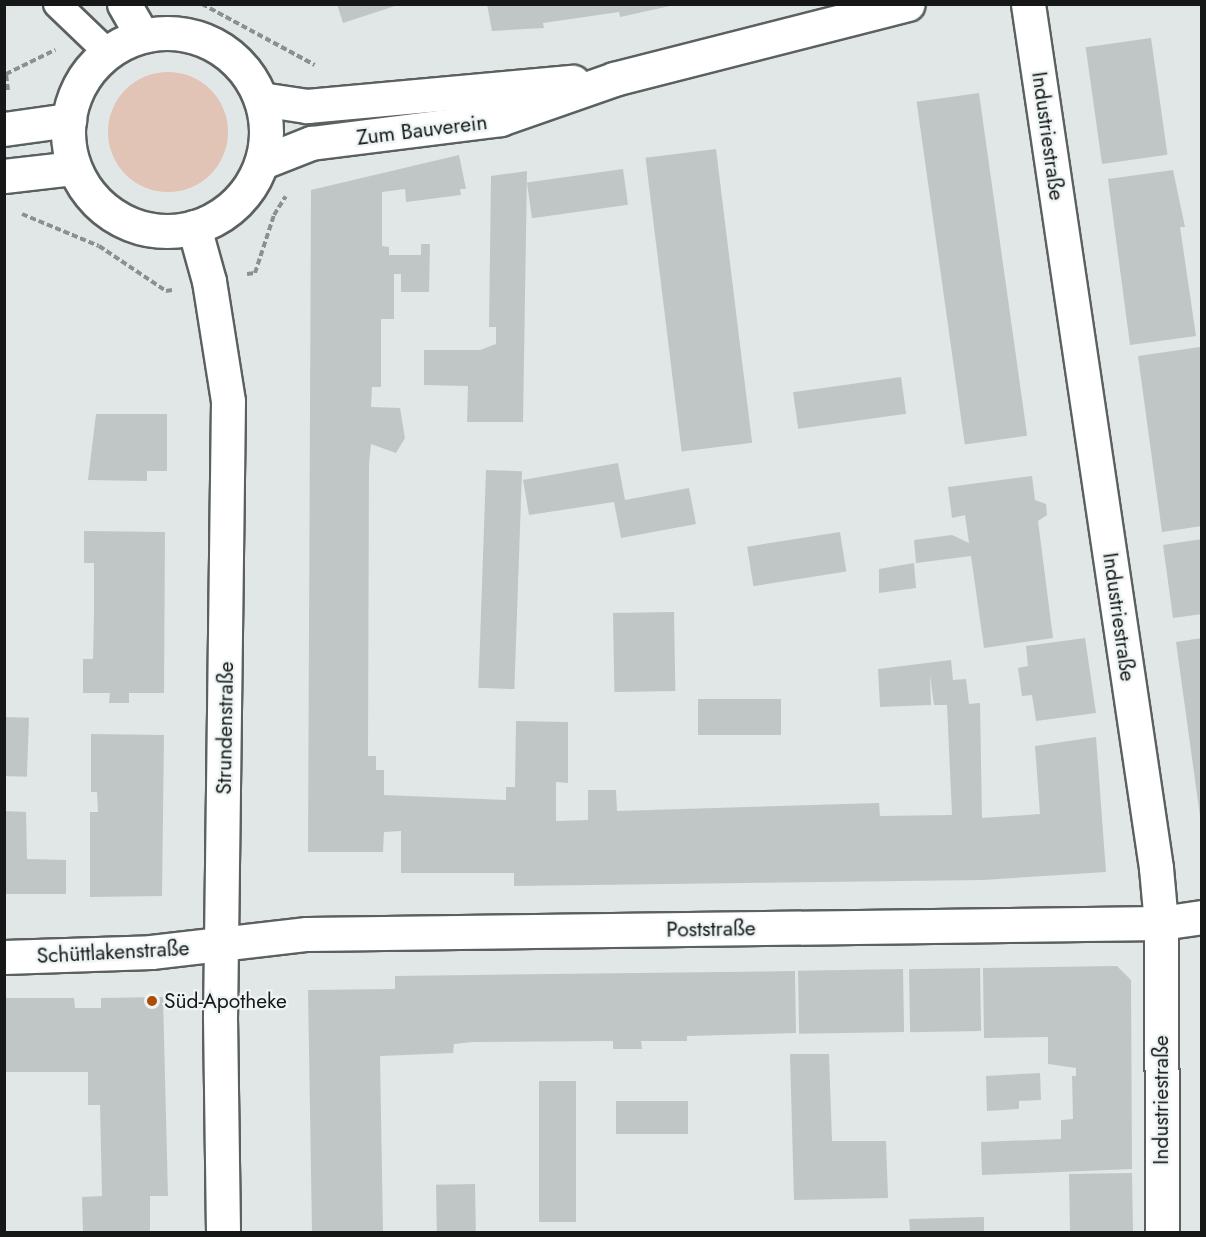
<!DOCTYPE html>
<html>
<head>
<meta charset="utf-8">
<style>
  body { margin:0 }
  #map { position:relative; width:1206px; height:1237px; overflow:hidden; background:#e0e7e6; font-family:Jost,sans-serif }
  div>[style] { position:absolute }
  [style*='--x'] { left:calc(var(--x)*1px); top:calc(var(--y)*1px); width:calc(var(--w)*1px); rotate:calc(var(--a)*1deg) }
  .green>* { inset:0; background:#e2c4b6 }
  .round { border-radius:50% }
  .building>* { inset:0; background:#c0c6c6; transform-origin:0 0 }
  .path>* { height:4px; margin-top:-2px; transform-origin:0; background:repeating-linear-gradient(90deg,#8a8f8f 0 6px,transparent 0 9px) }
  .roads { filter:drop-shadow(2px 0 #5b6160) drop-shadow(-2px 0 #5b6160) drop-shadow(0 2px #5b6160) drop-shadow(0 -2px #5b6160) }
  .service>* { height:26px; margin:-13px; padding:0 13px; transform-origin:13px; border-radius:13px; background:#fff }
  .minor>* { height:33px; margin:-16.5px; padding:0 16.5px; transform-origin:16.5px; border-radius:16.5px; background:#fff }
  .tertiary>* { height:33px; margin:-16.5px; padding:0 16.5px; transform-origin:16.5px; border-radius:16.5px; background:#fff }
  .tertiary>.ring { margin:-16.5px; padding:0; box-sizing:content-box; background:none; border:33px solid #fff; border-radius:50% }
  .dots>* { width:16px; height:16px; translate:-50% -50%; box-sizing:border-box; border:3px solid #eef4f4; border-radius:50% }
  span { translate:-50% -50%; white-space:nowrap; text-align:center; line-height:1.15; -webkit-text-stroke:4.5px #eef4f4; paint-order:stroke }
  .street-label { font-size:21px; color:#161818 }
  .poi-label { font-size:21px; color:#161818 }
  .left { translate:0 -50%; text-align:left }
  .frame { position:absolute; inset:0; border:6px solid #161818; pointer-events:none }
</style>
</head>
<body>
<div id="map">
  <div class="green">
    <div class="round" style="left:108px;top:72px;width:120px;height:120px"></div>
  </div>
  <div class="building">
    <div style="clip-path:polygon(337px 4px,398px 4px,398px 5px,343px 23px)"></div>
    <div style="clip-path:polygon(487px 4px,670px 4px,670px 6px,620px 17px,619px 12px,543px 23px,544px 28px,492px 31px)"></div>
    <div style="left:1151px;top:38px;width:118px;height:66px;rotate:82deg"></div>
    <div style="left:979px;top:93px;width:346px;height:63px;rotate:82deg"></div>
    <div style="left:716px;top:149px;width:296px;height:71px;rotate:83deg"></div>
    <div style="clip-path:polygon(459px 155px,466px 189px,460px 189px,461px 195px,406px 202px,405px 189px,382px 192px,382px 246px,389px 247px,389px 255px,421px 255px,421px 244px,430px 244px,429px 292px,401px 292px,401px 274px,394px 274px,394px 319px,381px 319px,381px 387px,372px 387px,371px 407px,400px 408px,405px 438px,396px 453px,371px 444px,369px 464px,368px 756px,376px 756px,376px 770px,384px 770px,384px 795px,506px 800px,506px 787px,515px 787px,516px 721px,568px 722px,568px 783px,556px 782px,556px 821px,588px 820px,588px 790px,616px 790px,617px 811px,879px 803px,880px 816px,952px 815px,947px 705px,934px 705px,930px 675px,931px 705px,880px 707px,878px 669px,951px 660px,953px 680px,966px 679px,969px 704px,980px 703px,982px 818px,1040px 814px,1035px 746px,1096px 737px,1106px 872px,983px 880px,514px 886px,514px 873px,401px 873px,401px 831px,384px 832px,383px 852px,308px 852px,311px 190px)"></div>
    <div style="left:623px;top:169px;width:36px;height:97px;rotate:82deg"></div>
    <div style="clip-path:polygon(1173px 170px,1185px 227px,1180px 227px,1196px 336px,1130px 345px,1108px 179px)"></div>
    <div style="clip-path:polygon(527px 171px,523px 422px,467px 422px,468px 386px,424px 385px,424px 350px,480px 350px,496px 344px,496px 327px,489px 327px,491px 176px)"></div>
    <div style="clip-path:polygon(1200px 347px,1202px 526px,1162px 532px,1138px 356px)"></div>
    <div style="left:901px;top:377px;width:37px;height:109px;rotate:82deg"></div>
    <div style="clip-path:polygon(96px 414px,167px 414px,167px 471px,147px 471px,147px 481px,88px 480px)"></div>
    <div style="clip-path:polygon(618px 463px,625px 500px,689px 488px,696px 524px,621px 538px,614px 502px,529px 515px,523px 480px)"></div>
    <div style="left:486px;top:470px;width:36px;height:218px;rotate:2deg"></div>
    <div style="clip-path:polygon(1032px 476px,1035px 500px,1046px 504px,1047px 515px,1038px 521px,1053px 638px,984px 648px,971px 556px,916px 563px,914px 540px,952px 535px,969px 543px,965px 515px,952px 518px,948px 487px)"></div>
    <div style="clip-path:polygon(84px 531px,165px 532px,164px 693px,129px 693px,129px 703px,109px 703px,110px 693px,83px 693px,83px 659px,93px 659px,94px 614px,94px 563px,84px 563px)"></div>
    <div style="left:840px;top:532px;width:40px;height:94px;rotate:81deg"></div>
    <div style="clip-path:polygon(1202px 539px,1202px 614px,1173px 618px,1163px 545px)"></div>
    <div style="clip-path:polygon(914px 563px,916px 588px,879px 593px,879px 569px)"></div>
    <div style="left:674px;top:612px;width:79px;height:61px;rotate:89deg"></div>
    <div style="clip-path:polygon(1085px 638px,1096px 713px,1036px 721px,1032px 695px,1022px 696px,1018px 668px,1028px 666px,1026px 646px)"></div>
    <div style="clip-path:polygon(1202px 638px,1202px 816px,1200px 816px,1176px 642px)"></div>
    <div style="left:781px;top:699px;width:36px;height:83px;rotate:90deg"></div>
    <div style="left:4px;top:717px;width:25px;height:59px;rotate:2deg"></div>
    <div style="clip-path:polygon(91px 734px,164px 735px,162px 896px,90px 897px,90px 812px,98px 812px,97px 792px,91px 792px)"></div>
    <div style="clip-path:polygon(5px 811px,26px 812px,27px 859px,66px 860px,66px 894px,5px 894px)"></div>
    <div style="clip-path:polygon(1117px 966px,1131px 980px,1132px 1169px,982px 1175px,981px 1142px,1061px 1139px,1061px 1120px,1073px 1119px,1072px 1076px,1076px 1076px,1076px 1068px,1048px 1064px,1048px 1037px,984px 1038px,983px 968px)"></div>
    <div style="left:980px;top:968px;width:63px;height:71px;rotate:89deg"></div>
    <div style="left:903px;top:969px;width:63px;height:105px;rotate:89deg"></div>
    <div style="clip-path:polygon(795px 971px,796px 1033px,687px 1036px,687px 1041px,641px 1041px,642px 1049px,613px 1049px,613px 1041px,473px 1042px,454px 1044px,453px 1053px,380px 1056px,383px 1232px,312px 1232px,308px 990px,395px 989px,395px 976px)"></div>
    <div style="clip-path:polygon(163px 997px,168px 1196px,150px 1196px,150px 1232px,83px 1232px,82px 1197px,102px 1196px,100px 1105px,88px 1105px,88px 1072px,4px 1072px,4px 998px,74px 998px,75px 1008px,101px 1008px,101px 998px)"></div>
    <div style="clip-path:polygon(790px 1054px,829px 1054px,832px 1141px,886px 1141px,888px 1198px,794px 1200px)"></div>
    <div style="clip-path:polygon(1040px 1073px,1041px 1100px,1019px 1101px,1019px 1109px,987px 1111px,986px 1076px)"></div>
    <div style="left:576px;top:1081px;width:141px;height:37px;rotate:90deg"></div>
    <div style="left:688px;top:1101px;width:33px;height:72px;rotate:90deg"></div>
    <div style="left:1132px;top:1173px;width:59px;height:63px;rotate:89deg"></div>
    <div style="left:475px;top:1184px;width:48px;height:39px;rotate:89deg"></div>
    <div style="clip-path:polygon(984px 1217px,984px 1232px,910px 1232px,909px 1219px)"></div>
  </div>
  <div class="path">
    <div style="--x:202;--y:4;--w:128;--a:28.4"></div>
    <div style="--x:8;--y:90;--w:16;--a:-97"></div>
    <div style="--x:6;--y:74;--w:55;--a:-26.1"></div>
    <div style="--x:22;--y:214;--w:83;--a:22.6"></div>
    <div style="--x:99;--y:246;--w:81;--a:33.9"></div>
    <div style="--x:166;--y:291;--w:6;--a:-9"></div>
    <div style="--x:247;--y:274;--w:8;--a:-7"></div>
    <div style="--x:255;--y:273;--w:61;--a:-71.9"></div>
    <div style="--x:274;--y:215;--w:22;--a:-58"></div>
  </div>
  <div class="roads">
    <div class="service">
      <div style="--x:57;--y:4;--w:69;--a:43.8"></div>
    </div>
    <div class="minor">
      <div style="--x:124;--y:4;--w:34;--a:60"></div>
      <div style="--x:1028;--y:4;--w:873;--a:81.57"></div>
      <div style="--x:1156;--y:868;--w:55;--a:84.8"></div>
      <div style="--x:1161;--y:923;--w:309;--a:89.8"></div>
      <div style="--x:194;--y:227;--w:56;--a:74.5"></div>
      <div style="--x:209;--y:281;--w:121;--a:81"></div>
      <div style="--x:228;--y:401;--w:616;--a:90.74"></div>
      <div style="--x:220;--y:1017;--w:215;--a:89.2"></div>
      <div style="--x:4;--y:957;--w:147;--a:-1.9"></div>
      <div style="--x:151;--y:952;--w:157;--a:-6.6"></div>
      <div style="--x:307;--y:934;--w:854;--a:-0.74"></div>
      <div style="--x:1161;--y:923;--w:41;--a:-8.3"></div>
    </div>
    <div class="tertiary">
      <div class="ring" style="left:68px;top:33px;width:165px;height:165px"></div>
      <div style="--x:261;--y:99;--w:47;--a:8.7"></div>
      <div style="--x:307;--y:106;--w:267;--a:-5.2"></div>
      <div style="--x:4;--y:129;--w:66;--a:-7.9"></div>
      <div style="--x:263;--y:162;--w:52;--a:-21.6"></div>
      <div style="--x:311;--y:143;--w:191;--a:-7.2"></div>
      <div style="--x:500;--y:119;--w:121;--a:-19.3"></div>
      <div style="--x:614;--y:79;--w:303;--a:-14.3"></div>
      <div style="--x:4;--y:176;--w:69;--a:-6.6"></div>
    </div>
  </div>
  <div class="dots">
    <div style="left:152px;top:1001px;background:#ad4d04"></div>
  </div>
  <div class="street-label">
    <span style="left:422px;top:130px;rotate:-7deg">Zum Bauverein</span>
    <span style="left:1048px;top:136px;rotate:82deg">Industriestraße</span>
    <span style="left:1119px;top:617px;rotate:82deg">Industriestraße</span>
    <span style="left:225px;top:728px;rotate:-89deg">Strundenstraße</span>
    <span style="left:711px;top:929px;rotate:-1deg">Poststraße</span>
    <span style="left:113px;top:952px;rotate:-3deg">Schüttlakenstraße</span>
    <span style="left:1161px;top:1100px;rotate:-90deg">Industriestraße</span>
  </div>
  <div class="poi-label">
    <span class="left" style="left:164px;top:1001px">Süd-Apotheke</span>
  </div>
  <div class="frame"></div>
</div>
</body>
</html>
